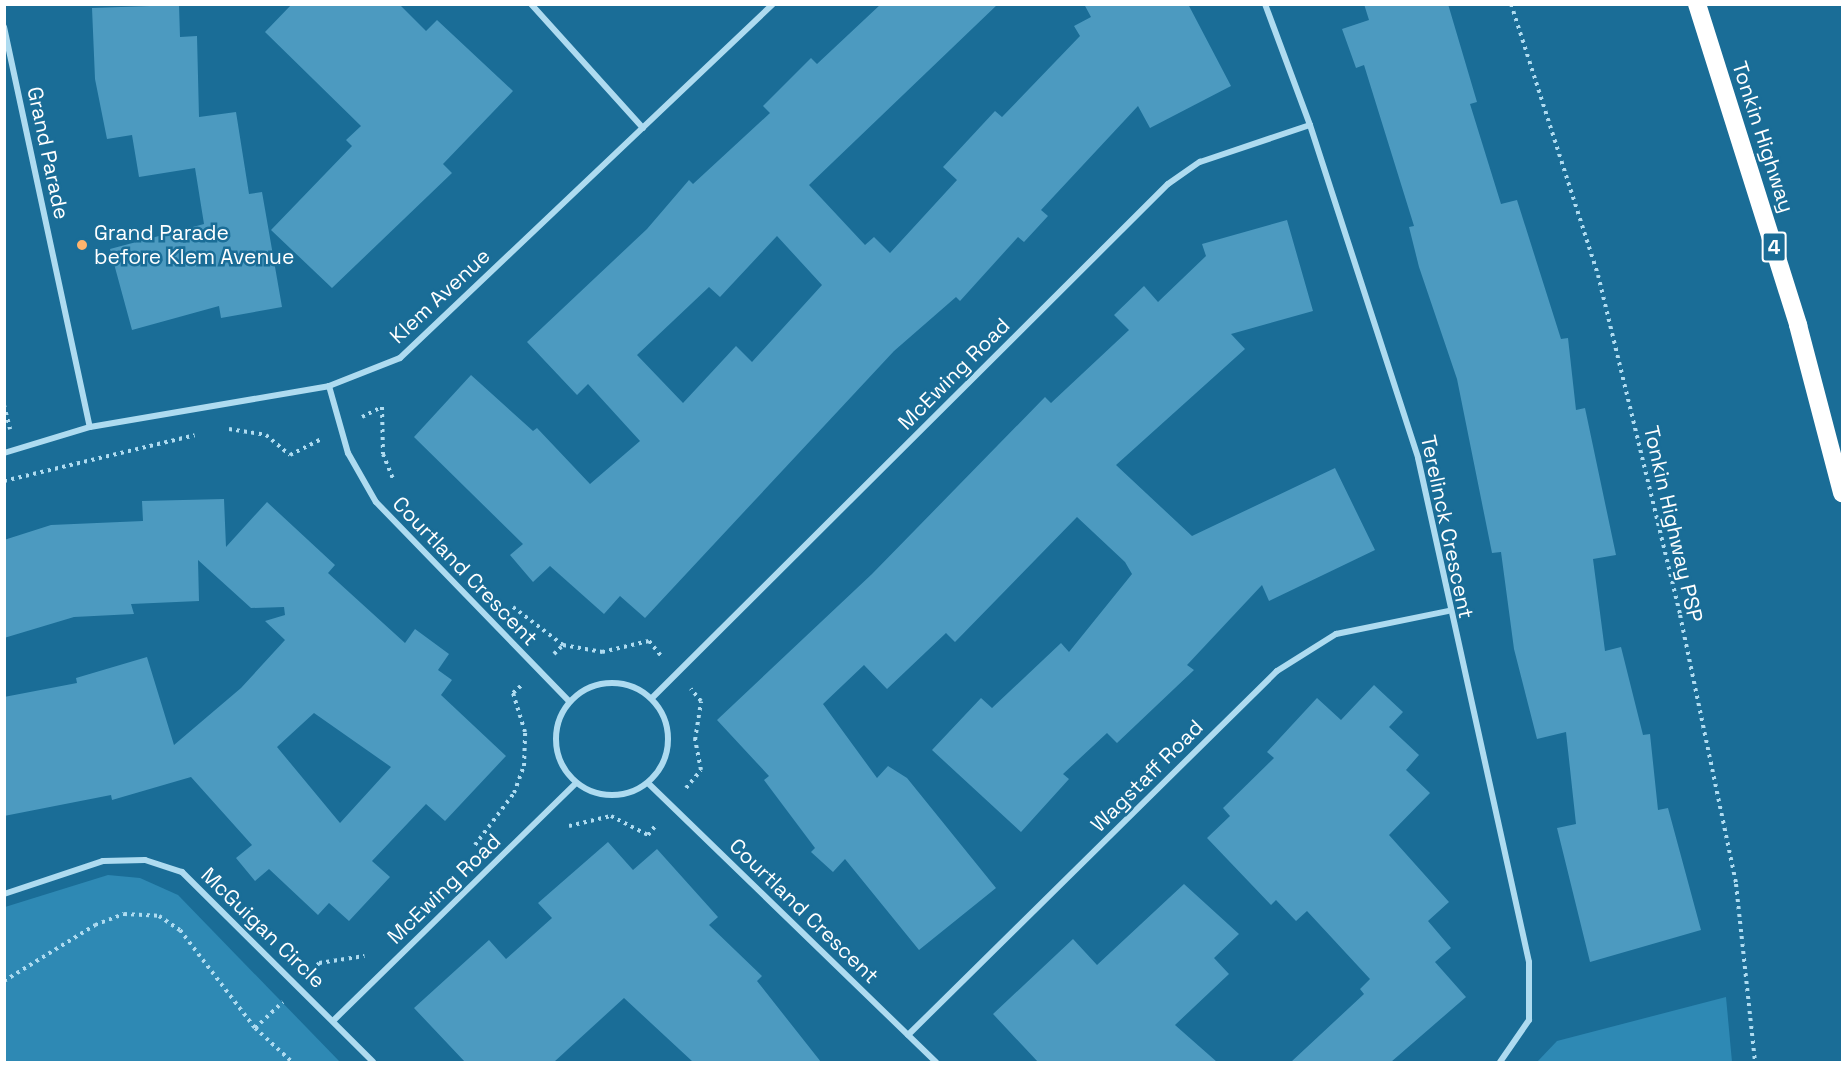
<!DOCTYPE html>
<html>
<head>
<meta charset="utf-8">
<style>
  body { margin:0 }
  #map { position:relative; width:1847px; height:1067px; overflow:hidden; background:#1a6d97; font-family:"Space Grotesk",sans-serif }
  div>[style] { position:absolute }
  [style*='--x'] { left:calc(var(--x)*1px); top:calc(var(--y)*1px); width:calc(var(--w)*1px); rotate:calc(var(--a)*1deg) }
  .green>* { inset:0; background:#2e89b4 }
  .building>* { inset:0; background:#4c9ac0 }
  .path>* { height:4px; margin-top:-2px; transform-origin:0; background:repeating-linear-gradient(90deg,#aedbf0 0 3px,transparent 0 7.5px) }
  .minor>* { height:6px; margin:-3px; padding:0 3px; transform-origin:3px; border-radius:3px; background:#aedbf0 }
  .minor>.ring { margin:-3px; padding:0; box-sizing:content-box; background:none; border:6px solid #aedbf0; border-radius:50% }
  .motorway>* { height:18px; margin:-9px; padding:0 9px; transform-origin:9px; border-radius:9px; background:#fff }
  .dots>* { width:16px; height:16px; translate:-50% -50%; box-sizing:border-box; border:3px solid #1a6d97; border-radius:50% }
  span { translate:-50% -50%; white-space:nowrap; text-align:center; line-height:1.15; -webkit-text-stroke:5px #1a6d97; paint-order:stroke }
  .shield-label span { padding:2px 4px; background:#1a6d97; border:2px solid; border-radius:4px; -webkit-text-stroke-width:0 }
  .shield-label { font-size:20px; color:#fff; font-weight:700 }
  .street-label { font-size:21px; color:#fff }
  .poi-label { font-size:21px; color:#fff }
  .left { translate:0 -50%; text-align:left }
  .frame { position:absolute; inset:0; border:6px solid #fff; pointer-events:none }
</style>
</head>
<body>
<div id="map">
  <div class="green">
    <div style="clip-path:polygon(108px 875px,140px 878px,178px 895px,340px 1062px,5px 1062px,5px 907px)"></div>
    <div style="clip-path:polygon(1726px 997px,1732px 1062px,1537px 1062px,1557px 1041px)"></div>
  </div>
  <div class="building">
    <div style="clip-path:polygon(292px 4px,399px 4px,426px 31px,437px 20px,513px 91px,443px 164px,452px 173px,332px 288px,271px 230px,352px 146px,346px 140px,361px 126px,265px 32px)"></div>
    <div style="clip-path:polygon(evenodd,881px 4px,998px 4px,809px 185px,865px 245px,874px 237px,890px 253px,957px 180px,943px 167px,995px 111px,1002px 117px,1080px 36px,1074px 26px,1091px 17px,1084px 4px,1188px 4px,1231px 86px,1150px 128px,1138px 106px,1041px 210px,1048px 216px,1024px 242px,1018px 237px,960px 301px,956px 297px,894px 351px,645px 618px,620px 596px,604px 614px,550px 566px,533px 582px,510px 555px,523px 544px,414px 437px,471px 375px,533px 431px,537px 428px,590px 484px,640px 441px,588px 384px,577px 395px,527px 342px,647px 229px,689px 180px,693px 184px,770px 113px,763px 106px,811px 58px,817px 64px,881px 4px,777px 236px,822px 285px,752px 362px,736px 346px,683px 403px,637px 355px,709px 287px,720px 297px,777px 236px)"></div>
    <div style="clip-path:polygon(1364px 4px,1448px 4px,1477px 102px,1470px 104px,1501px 204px,1517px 200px,1561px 339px,1568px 338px,1576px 410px,1585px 408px,1616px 555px,1593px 559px,1605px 651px,1621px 647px,1643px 735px,1650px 734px,1658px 810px,1668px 808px,1701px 930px,1590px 962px,1557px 828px,1576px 824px,1566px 732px,1537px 739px,1514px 649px,1501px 552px,1492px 553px,1457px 379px,1419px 267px,1409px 227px,1414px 226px,1364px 65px,1356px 68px,1342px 29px,1369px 20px)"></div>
    <div style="clip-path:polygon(179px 5px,180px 37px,197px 36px,199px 117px,236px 112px,249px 194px,262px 192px,282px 307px,221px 318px,219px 306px,132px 330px,110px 249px,204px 224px,195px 168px,139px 177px,132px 135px,107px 139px,95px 79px,92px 8px)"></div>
    <div style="clip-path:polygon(1287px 220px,1313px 311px,1231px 334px,1245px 349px,1116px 465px,1192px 536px,1335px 468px,1375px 550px,1269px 601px,1262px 585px,1187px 665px,1194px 670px,1117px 743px,1107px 733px,1063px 774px,1069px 779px,1021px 832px,932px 750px,981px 698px,992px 708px,1061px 643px,1069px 652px,1132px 574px,1125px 562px,1077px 517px,955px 642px,946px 633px,887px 689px,864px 665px,823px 704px,877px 778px,888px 766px,907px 778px,996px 888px,919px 950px,845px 859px,833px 872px,811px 852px,815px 848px,764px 780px,769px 776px,717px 720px,872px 574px,1045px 397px,1051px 403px,1129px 330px,1114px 315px,1144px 286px,1158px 302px,1206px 256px,1202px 244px)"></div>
    <div style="clip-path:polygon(evenodd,224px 499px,226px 547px,267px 502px,335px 565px,328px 573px,405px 643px,415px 629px,449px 654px,438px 670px,452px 680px,441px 695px,506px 756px,445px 821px,426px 804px,372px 861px,390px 877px,349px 921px,329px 903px,318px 915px,269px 869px,255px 881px,236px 858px,252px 845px,191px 777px,112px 800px,111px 795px,4px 816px,4px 697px,77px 683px,76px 678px,147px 657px,174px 745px,241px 688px,285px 640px,265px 621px,285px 615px,284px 607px,251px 608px,198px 560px,199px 601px,131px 604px,134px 614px,74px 617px,4px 638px,4px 540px,51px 525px,143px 521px,142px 501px,224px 499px,314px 713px,391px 767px,340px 823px,277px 747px,314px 713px)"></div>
    <div style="clip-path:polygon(1374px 685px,1403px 712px,1389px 727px,1419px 755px,1406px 770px,1430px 793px,1389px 835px,1449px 902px,1428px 921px,1451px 948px,1435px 962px,1466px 997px,1391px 1062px,1291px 1062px,1364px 994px,1360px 989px,1370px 979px,1307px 911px,1296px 921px,1276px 900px,1271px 905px,1207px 838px,1230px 816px,1223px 808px,1274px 758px,1267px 752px,1317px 698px,1341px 720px)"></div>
    <div style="clip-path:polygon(608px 842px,633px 870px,657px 849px,718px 917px,709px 925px,762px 976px,757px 981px,821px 1062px,693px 1062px,624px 998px,554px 1062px,465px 1062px,414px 1008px,489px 940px,506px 959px,552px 918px,538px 903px)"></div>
    <div style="clip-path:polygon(1184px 884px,1239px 934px,1214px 958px,1229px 974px,1175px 1025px,1217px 1062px,1038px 1062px,993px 1014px,1073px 939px,1097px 965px)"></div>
  </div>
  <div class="path">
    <div style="--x:1511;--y:4;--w:285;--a:72.2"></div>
    <div style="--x:1598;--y:275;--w:350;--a:76.4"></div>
    <div style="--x:1680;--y:615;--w:275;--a:78.2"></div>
    <div style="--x:1736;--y:884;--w:179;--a:83.9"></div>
    <div style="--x:4;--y:405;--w:25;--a:76"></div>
    <div style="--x:362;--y:417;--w:22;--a:-27"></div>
    <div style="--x:382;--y:407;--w:47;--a:88.8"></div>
    <div style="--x:383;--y:454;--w:29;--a:68"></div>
    <div style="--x:229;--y:429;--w:37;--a:9"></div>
    <div style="--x:266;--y:435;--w:31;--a:40"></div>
    <div style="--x:290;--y:455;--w:35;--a:-27"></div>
    <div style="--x:4;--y:481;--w:196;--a:-13.5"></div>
    <div style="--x:513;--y:607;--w:63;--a:37.2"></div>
    <div style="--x:554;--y:654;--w:13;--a:-45"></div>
    <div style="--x:563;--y:645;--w:40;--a:10"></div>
    <div style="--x:602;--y:652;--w:48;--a:-13.2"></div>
    <div style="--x:649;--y:641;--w:21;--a:51"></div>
    <div style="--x:686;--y:788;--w:23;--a:-50"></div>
    <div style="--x:701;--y:770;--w:31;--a:-101"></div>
    <div style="--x:695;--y:740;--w:39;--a:-81"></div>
    <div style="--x:701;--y:701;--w:16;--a:-130"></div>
    <div style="--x:569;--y:826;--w:43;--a:-13.4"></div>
    <div style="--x:611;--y:816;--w:42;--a:27.2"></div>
    <div style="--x:648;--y:835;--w:14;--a:-51"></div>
    <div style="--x:475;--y:845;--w:65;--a:-53.1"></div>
    <div style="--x:514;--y:793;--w:29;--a:-70"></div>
    <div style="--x:524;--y:766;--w:34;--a:-88"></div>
    <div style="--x:525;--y:732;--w:41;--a:-107.1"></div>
    <div style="--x:513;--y:693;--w:13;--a:-42"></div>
    <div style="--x:313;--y:971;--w:10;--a:-53"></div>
    <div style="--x:319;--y:963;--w:46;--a:-8.8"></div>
    <div style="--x:4;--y:981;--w:107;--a:-31.6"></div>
    <div style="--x:95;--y:925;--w:31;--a:-21"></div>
    <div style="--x:124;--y:914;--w:35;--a:3"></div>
    <div style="--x:159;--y:916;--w:25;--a:34"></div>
    <div style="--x:180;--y:930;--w:123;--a:52.6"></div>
    <div style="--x:255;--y:1028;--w:50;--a:42.6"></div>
    <div style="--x:255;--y:1028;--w:38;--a:-43"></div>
  </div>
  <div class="minor">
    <div style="--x:531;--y:4;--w:167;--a:47.9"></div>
    <div style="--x:1265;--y:4;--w:129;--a:69.6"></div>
    <div style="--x:1310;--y:125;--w:350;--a:72"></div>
    <div style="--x:1418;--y:458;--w:516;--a:77.58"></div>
    <div style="--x:1529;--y:962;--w:58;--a:90"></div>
    <div style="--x:1529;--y:1020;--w:51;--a:124.6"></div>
    <div style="--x:4;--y:27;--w:409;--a:77.9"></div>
    <div style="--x:329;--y:386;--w:70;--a:74.2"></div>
    <div style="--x:348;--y:453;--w:56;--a:60.3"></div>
    <div style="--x:376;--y:502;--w:277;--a:45.9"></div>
    <div style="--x:4;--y:453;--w:90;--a:-16.8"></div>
    <div style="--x:90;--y:427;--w:242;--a:-9.7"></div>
    <div style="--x:329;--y:386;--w:76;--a:-21.5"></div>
    <div style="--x:400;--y:358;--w:514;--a:-43.5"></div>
    <div class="ring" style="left:556px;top:683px;width:106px;height:106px"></div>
    <div style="--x:652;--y:698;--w:728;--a:-44.89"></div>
    <div style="--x:1168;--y:184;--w:39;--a:-35"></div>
    <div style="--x:1200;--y:162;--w:116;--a:-18.6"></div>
    <div style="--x:649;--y:784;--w:400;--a:44.1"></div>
    <div style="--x:4;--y:894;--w:104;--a:-18.4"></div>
    <div style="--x:103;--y:861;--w:42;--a:-1.4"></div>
    <div style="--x:145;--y:860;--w:39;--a:18"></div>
    <div style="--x:182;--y:872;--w:269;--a:44.8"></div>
    <div style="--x:334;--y:1020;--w:339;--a:-44.4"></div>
    <div style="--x:908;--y:1035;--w:518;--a:-44.61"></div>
    <div style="--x:1277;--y:671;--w:70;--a:-32.1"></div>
    <div style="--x:1336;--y:634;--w:114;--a:-11.6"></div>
  </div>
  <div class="motorway">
    <div style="--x:1697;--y:4;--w:337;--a:72.5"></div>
    <div style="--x:1798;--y:325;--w:174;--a:75.3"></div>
  </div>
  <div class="dots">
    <div style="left:82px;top:245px;background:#ffb46d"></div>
  </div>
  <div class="shield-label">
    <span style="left:1774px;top:247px">4</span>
  </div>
  <div class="street-label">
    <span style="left:1763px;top:137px;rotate:72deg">Tonkin Highway</span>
    <span style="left:48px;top:153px;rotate:78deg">Grand Parade</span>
    <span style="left:440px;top:296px;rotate:-43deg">Klem Avenue</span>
    <span style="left:954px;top:374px;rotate:-45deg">McEwing Road</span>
    <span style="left:1673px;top:524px;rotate:77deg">Tonkin Highway PSP</span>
    <span style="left:1447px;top:527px;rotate:78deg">Terelinck Crescent</span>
    <span style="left:465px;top:571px;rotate:46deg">Courtland Crescent</span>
    <span style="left:1147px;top:776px;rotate:-45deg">Wagstaff Road</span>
    <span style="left:444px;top:889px;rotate:-44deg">McEwing Road</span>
    <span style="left:804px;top:911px;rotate:44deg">Courtland Crescent</span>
    <span style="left:263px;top:928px;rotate:44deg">McGuigan Circle</span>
  </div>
  <div class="poi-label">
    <span class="left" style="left:94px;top:245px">Grand Parade<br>before Klem Avenue</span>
  </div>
  <div class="frame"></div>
</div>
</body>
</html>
